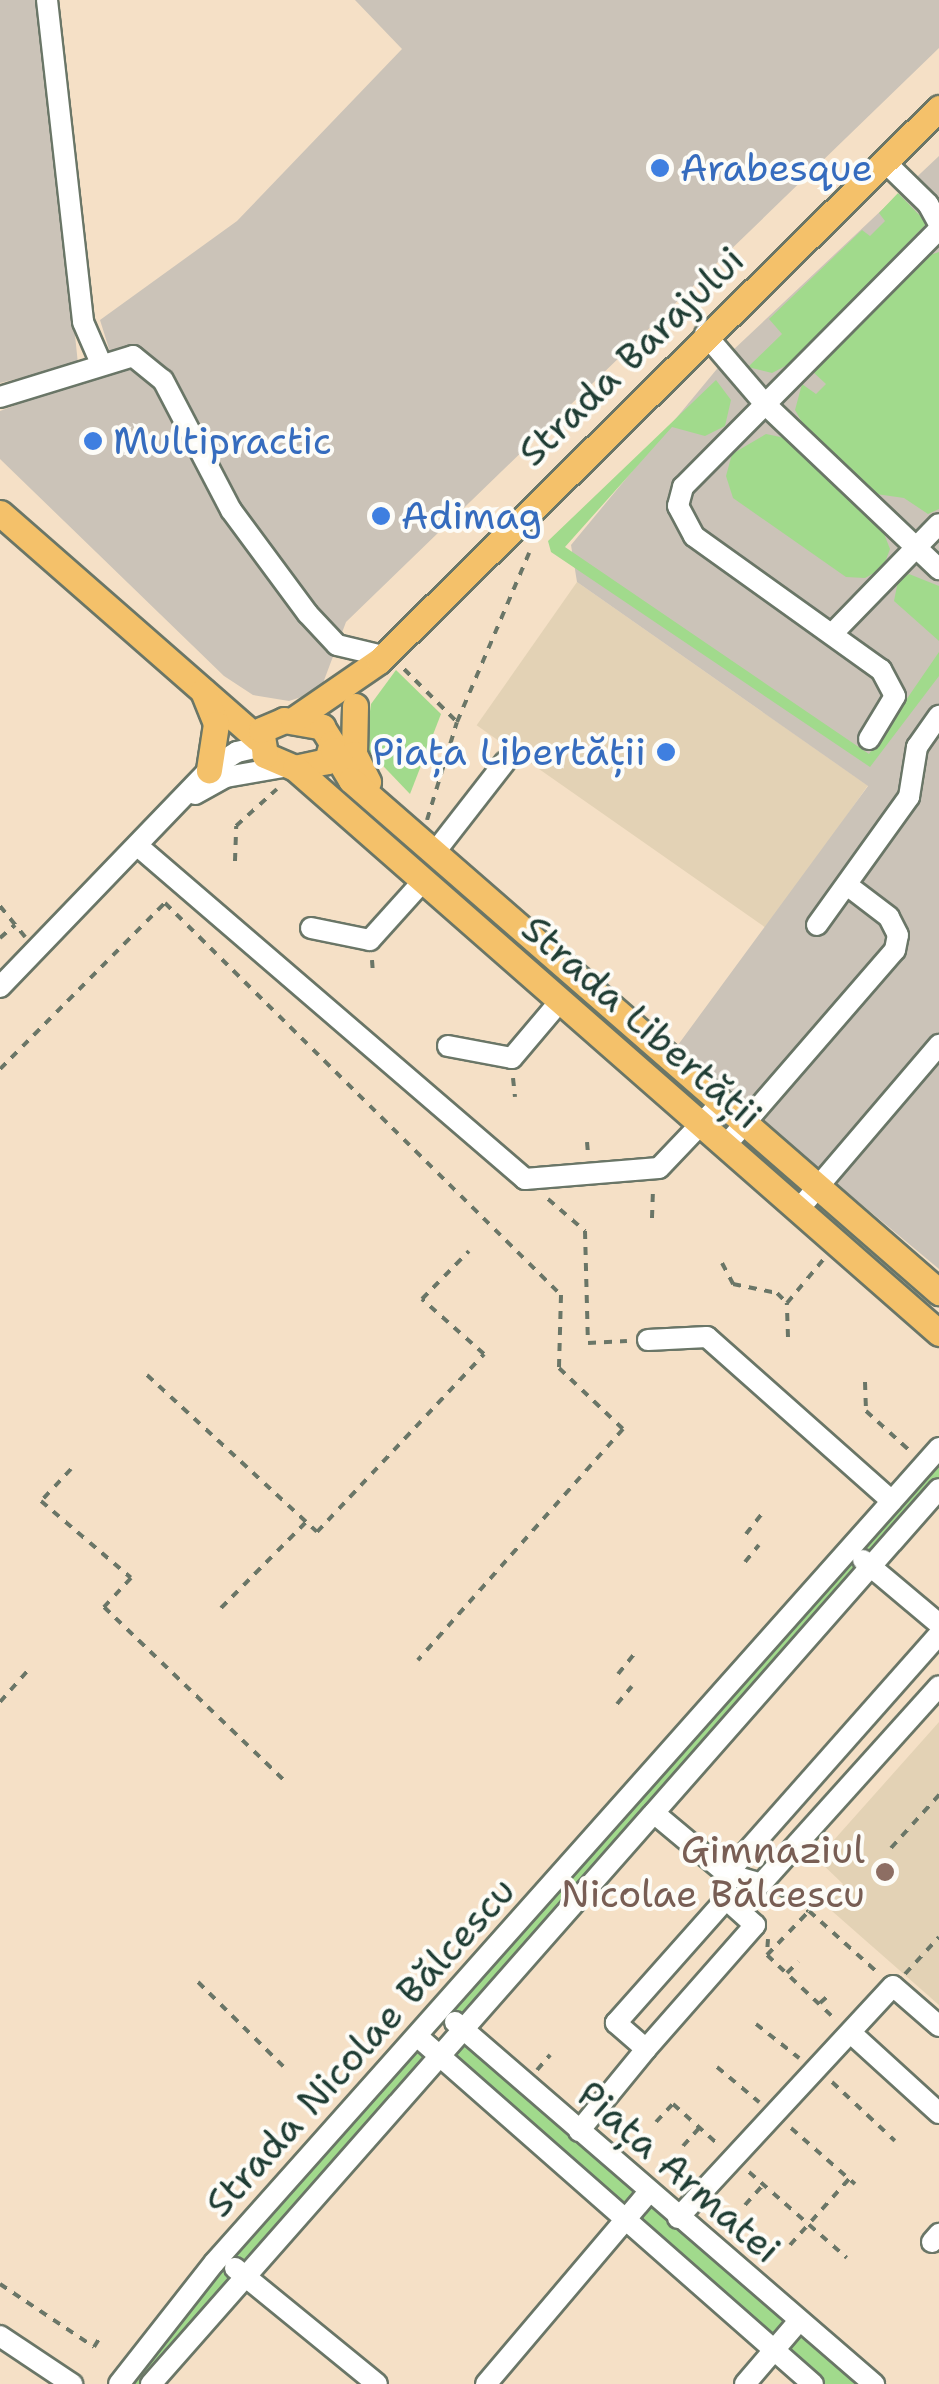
<!DOCTYPE html>
<html>
<head>
<meta charset="utf-8">
<style>
  body { margin:0 }
  #map { position:relative; width:939px; height:2384px; overflow:hidden; background:#f5e0c6; font-family:"Shantell Sans",sans-serif }
  div>[style] { position:absolute }
  [style*='--x'] { left:calc(var(--x)*1px); top:calc(var(--y)*1px); width:calc(var(--w)*1px); rotate:calc(var(--a)*1deg) }
  .built>* { inset:0; background:#e3d2b5; transform-origin:0 0 }
  .industrial>* { inset:0; background:#cbc3b8 }
  .green>* { inset:0; background:#a1da8c }
  .path>* { height:4px; margin-top:-2px; transform-origin:0; background:repeating-linear-gradient(90deg,#6a7667 0 8px,transparent 0 16px) }
  .roads { filter:drop-shadow(2px 0 #6a7667) drop-shadow(-2px 0 #6a7667) drop-shadow(0 2px #6a7667) drop-shadow(0 -2px #6a7667) }
  .minor>* { height:20px; margin:-10px; padding:0 10px; transform-origin:10px; border-radius:10px; background:#fff }
  .major>* { height:25px; margin:-12.5px; padding:0 12.5px; transform-origin:12.5px; border-radius:12.5px; background:#f4c16a }
  .dots>* { width:28px; height:28px; translate:-50% -50%; box-sizing:border-box; border:5px solid #fdfcf7; border-radius:50% }
  span { translate:-50% -50%; white-space:nowrap; text-align:center; line-height:1.15; -webkit-text-stroke:8px #fdfcf7; paint-order:stroke }
  .shop-label { font-size:38px; color:#366cbe }
  .left { translate:0 -50%; text-align:left }
  .right { translate:-100% -50%; text-align:right }
  .street-label { font-size:38px; color:#1f3d34 }
  .education-label { font-size:38px; color:#785e54 }
</style>
</head>
<body>
<div id="map">
  <div class="built">
    <div style="left:577px;top:582px;width:355px;height:175px;rotate:35deg"></div>
    <div style="clip-path:polygon(939px 1722px,939px 2005px,824px 1904px,843px 1884px,817px 1859px)"></div>
  </div>
  <div class="industrial">
    <div style="clip-path:polygon(0 0,40px 0,78px 364px,0 383px)"></div>
    <div style="clip-path:polygon(355px 0,939px 0,939px 48px,346px 622px,320px 691px,289px 701px,253px 695px,224px 676px,0 459px,0 411px,115px 368px,100px 320px,237px 221px,402px 49px)"></div>
    <div style="clip-path:polygon(939px 156px,939px 1269px,675px 1049px,868px 786px,577px 582px,571px 545px,731px 352px)"></div>
  </div>
  <div class="green">
    <div style="clip-path:polygon(898px 193px,927px 223px,791px 363px,772px 373px,748px 367px,782px 334px,769px 319px,862px 230px,870px 236px,885px 221px,879px 213px)"></div>
    <div style="clip-path:polygon(939px 252px,939px 509px,928px 514px,904px 498px,876px 494px,806px 429px,795px 410px,802px 384px,816px 394px,826px 384px,812px 371px,924px 257px)"></div>
    <div style="clip-path:polygon(716px 380px,731px 400px,725px 426px,705px 436px,672px 427px,565px 547px,869px 754px,939px 652px,939px 676px,870px 767px,551px 552px,548px 541px)"></div>
    <div style="clip-path:polygon(766px 434px,785px 438px,883px 531px,890px 549px,883px 568px,865px 578px,846px 577px,733px 498px,726px 476px,732px 454px)"></div>
    <div style="clip-path:polygon(909px 574px,939px 586px,939px 641px,894px 601px,898px 581px)"></div>
    <div style="clip-path:polygon(396px 670px,441px 714px,410px 794px,365px 747px,371px 704px)"></div>
    <div style="clip-path:polygon(939px 1448px,939px 1489px,463px 2029px,874px 2384px,813px 2384px,439px 2056px,244px 2276px,139px 2384px,131px 2384px,214px 2263px,417px 2036px,439px 2056px,462px 2030px,440px 2009px)"></div>
  </div>
  <div class="path">
    <div style="--x:404;--y:669;--w:75;--a:45"></div>
    <div style="--x:427;--y:820;--w:102;--a:-73"></div>
    <div style="--x:457;--y:722;--w:184;--a:-66.9"></div>
    <div style="--x:235;--y:861;--w:35;--a:-88"></div>
    <div style="--x:236;--y:826;--w:55;--a:-42.1"></div>
    <div style="--x:0;--y:906;--w:40;--a:51"></div>
    <div style="--x:0;--y:938;--w:20;--a:-41"></div>
    <div style="--x:372;--y:960;--w:15;--a:86"></div>
    <div style="--x:0;--y:1069;--w:234;--a:-45.2"></div>
    <div style="--x:165;--y:903;--w:557;--a:44.71"></div>
    <div style="--x:561;--y:1295;--w:73;--a:91.6"></div>
    <div style="--x:559;--y:1368;--w:88;--a:43.6"></div>
    <div style="--x:623;--y:1429;--w:309;--a:131.6"></div>
    <div style="--x:513;--y:1078;--w:19;--a:84"></div>
    <div style="--x:587;--y:1142;--w:12;--a:85"></div>
    <div style="--x:548;--y:1199;--w:49;--a:40.9"></div>
    <div style="--x:585;--y:1231;--w:112;--a:88.5"></div>
    <div style="--x:588;--y:1343;--w:39;--a:-3"></div>
    <div style="--x:652;--y:1218;--w:31;--a:-88"></div>
    <div style="--x:722;--y:1263;--w:24;--a:62"></div>
    <div style="--x:733;--y:1284;--w:45;--a:11.6"></div>
    <div style="--x:777;--y:1293;--w:14;--a:45"></div>
    <div style="--x:788;--y:1337;--w:34;--a:-92"></div>
    <div style="--x:787;--y:1303;--w:56;--a:-50.1"></div>
    <div style="--x:147;--y:1375;--w:231;--a:42.7"></div>
    <div style="--x:317;--y:1532;--w:244;--a:-46.8"></div>
    <div style="--x:484;--y:1354;--w:83;--a:-138.4"></div>
    <div style="--x:422;--y:1299;--w:67;--a:-45.6"></div>
    <div style="--x:865;--y:1382;--w:29;--a:88"></div>
    <div style="--x:866;--y:1411;--w:61;--a:42.3"></div>
    <div style="--x:71;--y:1469;--w:44;--a:133.2"></div>
    <div style="--x:41;--y:1501;--w:118;--a:40.5"></div>
    <div style="--x:131;--y:1578;--w:40;--a:133"></div>
    <div style="--x:104;--y:1607;--w:252;--a:43.9"></div>
    <div style="--x:746;--y:1534;--w:29;--a:-52"></div>
    <div style="--x:745;--y:1562;--w:22;--a:-51"></div>
    <div style="--x:221;--y:1608;--w:121;--a:-45.3"></div>
    <div style="--x:618;--y:1674;--w:28;--a:-51"></div>
    <div style="--x:0;--y:1702;--w:47;--a:-48.5"></div>
    <div style="--x:617;--y:1704;--w:23;--a:-50"></div>
    <div style="--x:891;--y:1848;--w:72;--a:-47.8"></div>
    <div style="--x:779;--y:1894;--w:34;--a:30"></div>
    <div style="--x:809;--y:1911;--w:91;--a:41.9"></div>
    <div style="--x:768;--y:1939;--w:16;--a:94"></div>
    <div style="--x:767;--y:1955;--w:95;--a:43.3"></div>
    <div style="--x:767;--y:1955;--w:59;--a:-46.4"></div>
    <div style="--x:787;--y:1973;--w:16;--a:-45"></div>
    <div style="--x:905;--y:1974;--w:50;--a:-47.4"></div>
    <div style="--x:198;--y:1982;--w:120;--a:44.7"></div>
    <div style="--x:820;--y:2003;--w:15;--a:-42"></div>
    <div style="--x:756;--y:2024;--w:55;--a:38.3"></div>
    <div style="--x:717;--y:2067;--w:55;--a:39.8"></div>
    <div style="--x:537;--y:2070;--w:20;--a:-49"></div>
    <div style="--x:832;--y:2082;--w:86;--a:43.1"></div>
    <div style="--x:656;--y:2122;--w:25;--a:-47"></div>
    <div style="--x:673;--y:2104;--w:63;--a:41.8"></div>
    <div style="--x:791;--y:2128;--w:85;--a:41.2"></div>
    <div style="--x:683;--y:2146;--w:24;--a:-48"></div>
    <div style="--x:749;--y:2172;--w:130;--a:41.3"></div>
    <div style="--x:745;--y:2205;--w:25;--a:-48"></div>
    <div style="--x:790;--y:2245;--w:89;--a:-48.2"></div>
    <div style="--x:0;--y:2284;--w:113;--a:33.8"></div>
    <div style="--x:94;--y:2347;--w:13;--a:-58"></div>
  </div>
  <div class="roads">
    <div class="minor">
      <div style="--x:47;--y:0;--w:324;--a:83.6"></div>
      <div style="--x:83;--y:322;--w:43;--a:66.4"></div>
      <div style="--x:885;--y:162;--w:60;--a:44.3"></div>
      <div style="--x:928;--y:204;--w:23;--a:61"></div>
      <div style="--x:705;--y:334;--w:92;--a:49.4"></div>
      <div style="--x:765;--y:404;--w:240;--a:43.5"></div>
      <div style="--x:0;--y:397;--w:139;--a:-17.1"></div>
      <div style="--x:133;--y:356;--w:38;--a:39"></div>
      <div style="--x:163;--y:380;--w:147;--a:62.4"></div>
      <div style="--x:231;--y:510;--w:129;--a:53.5"></div>
      <div style="--x:308;--y:614;--w:42;--a:46.9"></div>
      <div style="--x:337;--y:645;--w:47;--a:13.4"></div>
      <div style="--x:832;--y:634;--w:153;--a:-45.8"></div>
      <div style="--x:869;--y:739;--w:50;--a:-58.8"></div>
      <div style="--x:895;--y:696;--w:30;--a:-118"></div>
      <div style="--x:881;--y:670;--w:230;--a:-144.4"></div>
      <div style="--x:694;--y:536;--w:34;--a:-118"></div>
      <div style="--x:678;--y:506;--w:20;--a:-75"></div>
      <div style="--x:683;--y:487;--w:363;--a:-45.2"></div>
      <div style="--x:195;--y:794;--w:35;--a:-29"></div>
      <div style="--x:226;--y:777;--w:64;--a:-9.9"></div>
      <div style="--x:139;--y:847;--w:509;--a:40.7"></div>
      <div style="--x:525;--y:1179;--w:134;--a:-4.7"></div>
      <div style="--x:659;--y:1168;--w:90;--a:-46.4"></div>
      <div style="--x:435;--y:852;--w:114;--a:-52.1"></div>
      <div style="--x:817;--y:925;--w:158;--a:-54.3"></div>
      <div style="--x:909;--y:797;--w:51;--a:-80.9"></div>
      <div style="--x:917;--y:747;--w:38;--a:-55"></div>
      <div style="--x:311;--y:928;--w:60;--a:11.5"></div>
      <div style="--x:370;--y:940;--w:81;--a:-48"></div>
      <div style="--x:0;--y:987;--w:301;--a:-46.1"></div>
      <div style="--x:209;--y:770;--w:33;--a:-33"></div>
      <div style="--x:237;--y:752;--w:23;--a:-13"></div>
      <div style="--x:448;--y:1046;--w:65;--a:10.6"></div>
      <div style="--x:512;--y:1058;--w:76;--a:-49.8"></div>
      <div style="--x:726;--y:1145;--w:258;--a:-49.1"></div>
      <div style="--x:895;--y:950;--w:15;--a:-79"></div>
      <div style="--x:898;--y:935;--w:20;--a:-117"></div>
      <div style="--x:889;--y:917;--w:53;--a:-142.7"></div>
      <div style="--x:799;--y:1209;--w:216;--a:-49.5"></div>
      <div style="--x:648;--y:1340;--w:59;--a:-2.9"></div>
      <div style="--x:707;--y:1337;--w:247;--a:41.6"></div>
      <div style="--x:863;--y:1560;--w:99;--a:40.1"></div>
      <div style="--x:654;--y:1813;--w:95;--a:39.9"></div>
      <div style="--x:727;--y:1874;--w:35;--a:16"></div>
      <div style="--x:761;--y:1884;--w:266;--a:-48"></div>
      <div style="--x:726;--y:1899;--w:39;--a:42"></div>
      <div style="--x:755;--y:1925;--w:165;--a:131.3"></div>
      <div style="--x:646;--y:2049;--w:40;--a:-139"></div>
      <div style="--x:616;--y:2023;--w:166;--a:-48.4"></div>
      <div style="--x:726;--y:1899;--w:25;--a:-88"></div>
      <div style="--x:727;--y:1874;--w:320;--a:-48.5"></div>
      <div style="--x:455;--y:2022;--w:554;--a:40.83"></div>
      <div style="--x:851;--y:2033;--w:119;--a:42.3"></div>
      <div style="--x:417;--y:2036;--w:527;--a:41.31"></div>
      <div style="--x:579;--y:2131;--w:106;--a:-50.7"></div>
      <div style="--x:678;--y:2218;--w:316;--a:-47.2"></div>
      <div style="--x:893;--y:1986;--w:61;--a:41"></div>
      <div style="--x:932;--y:2242;--w:11;--a:-49"></div>
      <div style="--x:235;--y:2268;--w:183;--a:39.2"></div>
      <div style="--x:0;--y:2336;--w:87;--a:33.7"></div>
      <div style="--x:119;--y:2384;--w:154;--a:-51.9"></div>
      <div style="--x:214;--y:2263;--w:1091;--a:-48.34"></div>
      <div style="--x:151;--y:2384;--w:1192;--a:-48.64"></div>
      <div style="--x:486;--y:2384;--w:252;--a:-49.7"></div>
      <div style="--x:745;--y:2384;--w:82;--a:-49.5"></div>
    </div>
    <div class="major">
      <div style="--x:0;--y:513;--w:342;--a:41.2"></div>
      <div style="--x:203;--y:691;--w:35;--a:68"></div>
      <div style="--x:216;--y:724;--w:47;--a:98.7"></div>
      <div style="--x:355;--y:706;--w:48;--a:91.2"></div>
      <div style="--x:354;--y:754;--w:31;--a:63"></div>
      <div style="--x:284;--y:720;--w:39;--a:10"></div>
      <div style="--x:322;--y:727;--w:19;--a:58"></div>
      <div style="--x:332;--y:743;--w:19;--a:106"></div>
      <div style="--x:327;--y:761;--w:33;--a:168"></div>
      <div style="--x:295;--y:768;--w:33;--a:-157"></div>
      <div style="--x:265;--y:755;--w:25;--a:-99"></div>
      <div style="--x:261;--y:730;--w:25;--a:-23"></div>
      <div style="--x:293;--y:720;--w:104;--a:-34.5"></div>
      <div style="--x:379;--y:661;--w:787;--a:-44.64"></div>
      <div style="--x:333;--y:750;--w:35;--a:59"></div>
      <div style="--x:351;--y:780;--w:780;--a:41.05"></div>
      <div style="--x:295;--y:768;--w:857;--a:41.26"></div>
    </div>
  </div>
  <div class="dots">
    <div style="left:660px;top:168px;background:#3f7fe0"></div>
    <div style="left:93px;top:441px;background:#3f7fe0"></div>
    <div style="left:381px;top:516px;background:#3f7fe0"></div>
    <div style="left:666px;top:752px;background:#3f7fe0"></div>
    <div style="left:885px;top:1872px;background:#8d6e63"></div>
  </div>
  <div class="shop-label">
    <span class="left" style="left:680px;top:168px">Arabesque</span>
    <span class="left" style="left:113px;top:441px">Multipractic</span>
    <span class="left" style="left:401px;top:516px">Adimag</span>
    <span class="right" style="left:646px;top:752px">Piața Libertății</span>
  </div>
  <div class="street-label">
    <span style="left:631px;top:356px;rotate:-44deg">Strada Barajului</span>
    <span style="left:642px;top:1022px;rotate:41deg">Strada Libertății</span>
    <span style="left:360px;top:2047px;rotate:-48deg">Strada Nicolae Bălcescu</span>
    <span style="left:679px;top:2172px;rotate:41deg">Piața Armatei</span>
  </div>
  <div class="education-label">
    <span class="right" style="left:865px;top:1872px">Gimnaziul<br>Nicolae Bălcescu</span>
  </div>
</div>
</body>
</html>
